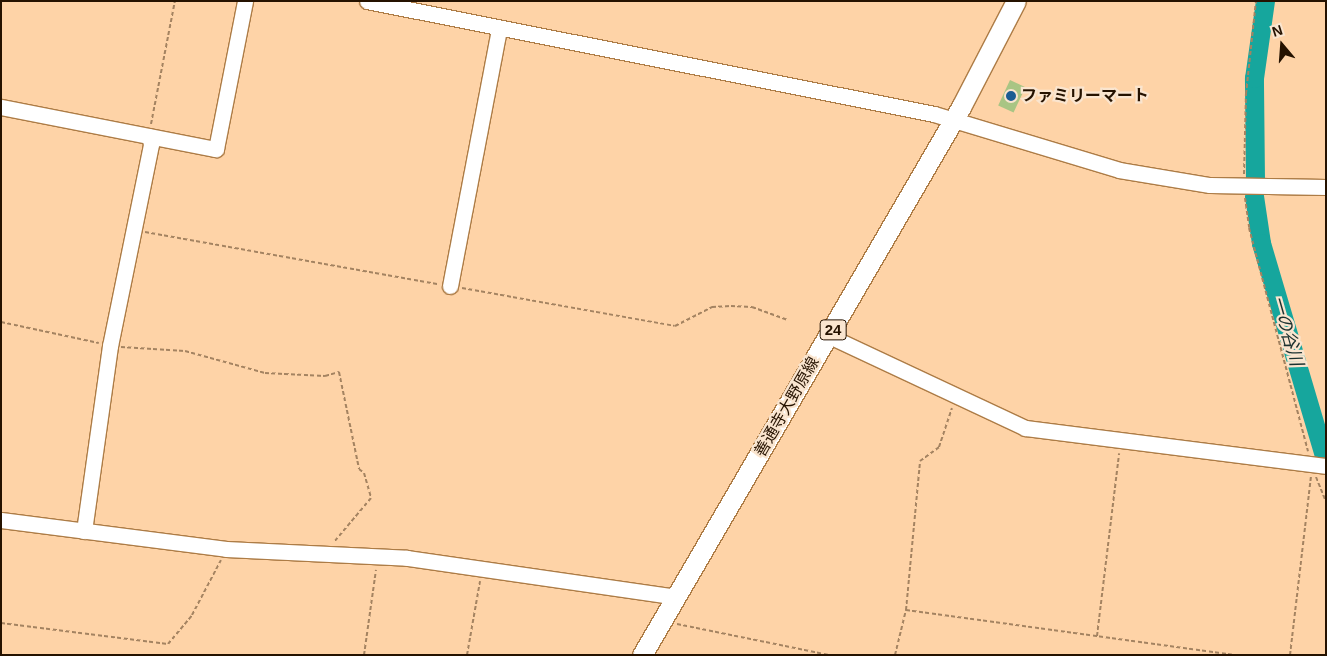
<!DOCTYPE html>
<html>
<head>
<meta charset="utf-8">
<style>
  body { margin:0 }
  #map { position:relative; width:1327px; height:656px; overflow:hidden; background:#fed3a7; font-family:Arial,"Noto Sans JP",sans-serif }
  div>[style] { position:absolute }
  [style*='--x'] { left:calc(var(--x)*1px); top:calc(var(--y)*1px); width:calc(var(--w)*1px); rotate:calc(var(--a)*1deg) }
  .river>* { height:19px; margin:-9.5px; padding:0 9.5px; transform-origin:9.5px; border-radius:9.5px; background:#16a69d }
  .building>* { inset:0; background:#a9c584; transform-origin:0 0 }
  .path>* { height:2px; margin-top:-1px; transform-origin:0; background:repeating-linear-gradient(90deg,#a48361 0 4px,transparent 0 6.5px) }
  .roads { filter:drop-shadow(1px 0 #ad7c46) drop-shadow(-1px 0 #ad7c46) drop-shadow(0 1px #ad7c46) drop-shadow(0 -1px #ad7c46) }
  .minor>* { height:15px; margin:-7.5px; padding:0 7.5px; transform-origin:7.5px; border-radius:7.5px; background:#fff }
  .major>* { height:19px; margin:-9.5px; padding:0 9.5px; transform-origin:9.5px; border-radius:9.5px; background:#fff }
  .dots>* { width:14px; height:14px; translate:-50% -50%; box-sizing:border-box; border:2px solid #fae5cf; border-radius:50% }
  span { translate:-50% -50%; white-space:nowrap; text-align:center; line-height:1.15; -webkit-text-stroke:4.5px #fae5cf; paint-order:stroke }
  .shield-label span { padding:1px 4px; background:#fae5cf; border:1px solid; border-radius:4px; -webkit-text-stroke-width:0 }
  .shield-label { font-size:15px; color:#251200; font-weight:700 }
  .poi-label { font-size:16px; color:#251200; font-weight:700 }
  .left { translate:0 -50%; text-align:left }
  .street-label { font-size:16px; color:#251200 }
  .water-label { font-size:18px; color:#1b312f; font-style:italic }
  .frame { position:absolute; inset:0; border:2px solid #251200; pointer-events:none }
  .north { position:absolute; left:1257px; top:20px; width:50px; height:50px; -webkit-text-stroke:4px #fae5cf; paint-order:stroke; rotate:342deg; font-size:14px; font-weight:700; line-height:20px; text-align:center; color:#251200 }
  .north::after { content:''; display:block; margin:auto; width:18px; height:22px; background:#251200; clip-path:polygon(50% 0,100% 100%,50% 72%,0 100%) }
</style>
</head>
<body>
<div id="map">
  <div class="river">
    <div style="--x:1255;--y:180;--w:102;--a:-90.6"></div>
    <div style="--x:1254;--y:78;--w:78;--a:-81.9"></div>
    <div style="--x:1254;--y:196;--w:48;--a:81.5"></div>
    <div style="--x:1261;--y:243;--w:229;--a:73.5"></div>
  </div>
  <div class="building">
    <div style="left:1010px;top:80px;width:17px;height:28px;rotate:25deg"></div>
  </div>
  <div class="path">
    <div style="--x:151;--y:124;--w:125;--a:-79"></div>
    <div style="--x:1244;--y:174;--w:80;--a:-88.6"></div>
    <div style="--x:1246;--y:94;--w:94;--a:-83.9"></div>
    <div style="--x:1245;--y:198;--w:30;--a:82"></div>
    <div style="--x:1249;--y:228;--w:231;--a:75.2"></div>
    <div style="--x:145;--y:232;--w:298;--a:10.1"></div>
    <div style="--x:462;--y:288;--w:216;--a:10.1"></div>
    <div style="--x:675;--y:326;--w:42;--a:-27.2"></div>
    <div style="--x:712;--y:307;--w:19;--a:-3"></div>
    <div style="--x:731;--y:306;--w:21;--a:3"></div>
    <div style="--x:752;--y:307;--w:38;--a:20"></div>
    <div style="--x:1;--y:322;--w:100;--a:12.1"></div>
    <div style="--x:121;--y:347;--w:64;--a:3.6"></div>
    <div style="--x:185;--y:351;--w:83;--a:15.4"></div>
    <div style="--x:265;--y:373;--w:60;--a:2.9"></div>
    <div style="--x:325;--y:376;--w:15;--a:-16"></div>
    <div style="--x:339;--y:372;--w:99;--a:78.3"></div>
    <div style="--x:359;--y:469;--w:6;--a:39"></div>
    <div style="--x:364;--y:473;--w:26;--a:74"></div>
    <div style="--x:371;--y:498;--w:57;--a:130.1"></div>
    <div style="--x:1316;--y:477;--w:27;--a:68"></div>
    <div style="--x:906;--y:610;--w:330;--a:7.8"></div>
    <div style="--x:1;--y:623;--w:168;--a:7.2"></div>
    <div style="--x:168;--y:644;--w:38;--a:-50"></div>
    <div style="--x:192;--y:615;--w:62;--a:-62.2"></div>
    <div style="--x:677;--y:624;--w:155;--a:11.5"></div>
    <div style="--x:1097;--y:636;--w:184;--a:-83.1"></div>
    <div style="--x:364;--y:655;--w:86;--a:-82"></div>
    <div style="--x:467;--y:655;--w:75;--a:-80"></div>
    <div style="--x:895;--y:655;--w:46;--a:-76.3"></div>
    <div style="--x:906;--y:610;--w:150;--a:-84.6"></div>
    <div style="--x:920;--y:461;--w:24;--a:-36"></div>
    <div style="--x:939;--y:447;--w:41;--a:-71.6"></div>
    <div style="--x:1290;--y:655;--w:180;--a:-83.3"></div>
  </div>
  <div class="roads">
    <div class="minor">
      <div style="--x:367;--y:1;--w:578;--a:11.27"></div>
      <div style="--x:934;--y:114;--w:193;--a:16.8"></div>
      <div style="--x:1119;--y:170;--w:92;--a:9.4"></div>
      <div style="--x:1210;--y:185;--w:116;--a:1"></div>
      <div style="--x:1;--y:107;--w:219;--a:11.1"></div>
      <div style="--x:216;--y:149;--w:151;--a:-78.9"></div>
      <div style="--x:450;--y:286;--w:263;--a:-79.2"></div>
      <div style="--x:829;--y:336;--w:217;--a:25.1"></div>
      <div style="--x:1025;--y:428;--w:303;--a:7.2"></div>
      <div style="--x:1;--y:520;--w:227;--a:7.3"></div>
      <div style="--x:226;--y:549;--w:181;--a:2.8"></div>
      <div style="--x:407;--y:558;--w:272;--a:8.2"></div>
      <div style="--x:84;--y:531;--w:187;--a:-82"></div>
      <div style="--x:110;--y:346;--w:206;--a:-78.5"></div>
      <div style="--x:151;--y:144;--w:8;--a:-104"></div>
    </div>
    <div class="major">
      <div style="--x:642;--y:655;--w:634;--a:-59.8"></div>
      <div style="--x:961;--y:107;--w:119;--a:-62.6"></div>
    </div>
  </div>
  <div class="dots">
    <div style="left:1011px;top:96px;background:#1c5d93"></div>
  </div>
  <div class="shield-label">
    <span style="left:833px;top:330px">24</span>
  </div>
  <div class="poi-label">
    <span class="left" style="left:1021px;top:96px">ファミリーマート</span>
  </div>
  <div class="street-label">
    <span style="left:787px;top:407px;rotate:-60deg">善通寺大野原線</span>
  </div>
  <div class="water-label">
    <span style="left:1287px;top:331px;rotate:74deg">一の谷川</span>
  </div>
  <div class="frame"></div>
  <div class="north">N</div>
</div>
</body>
</html>
